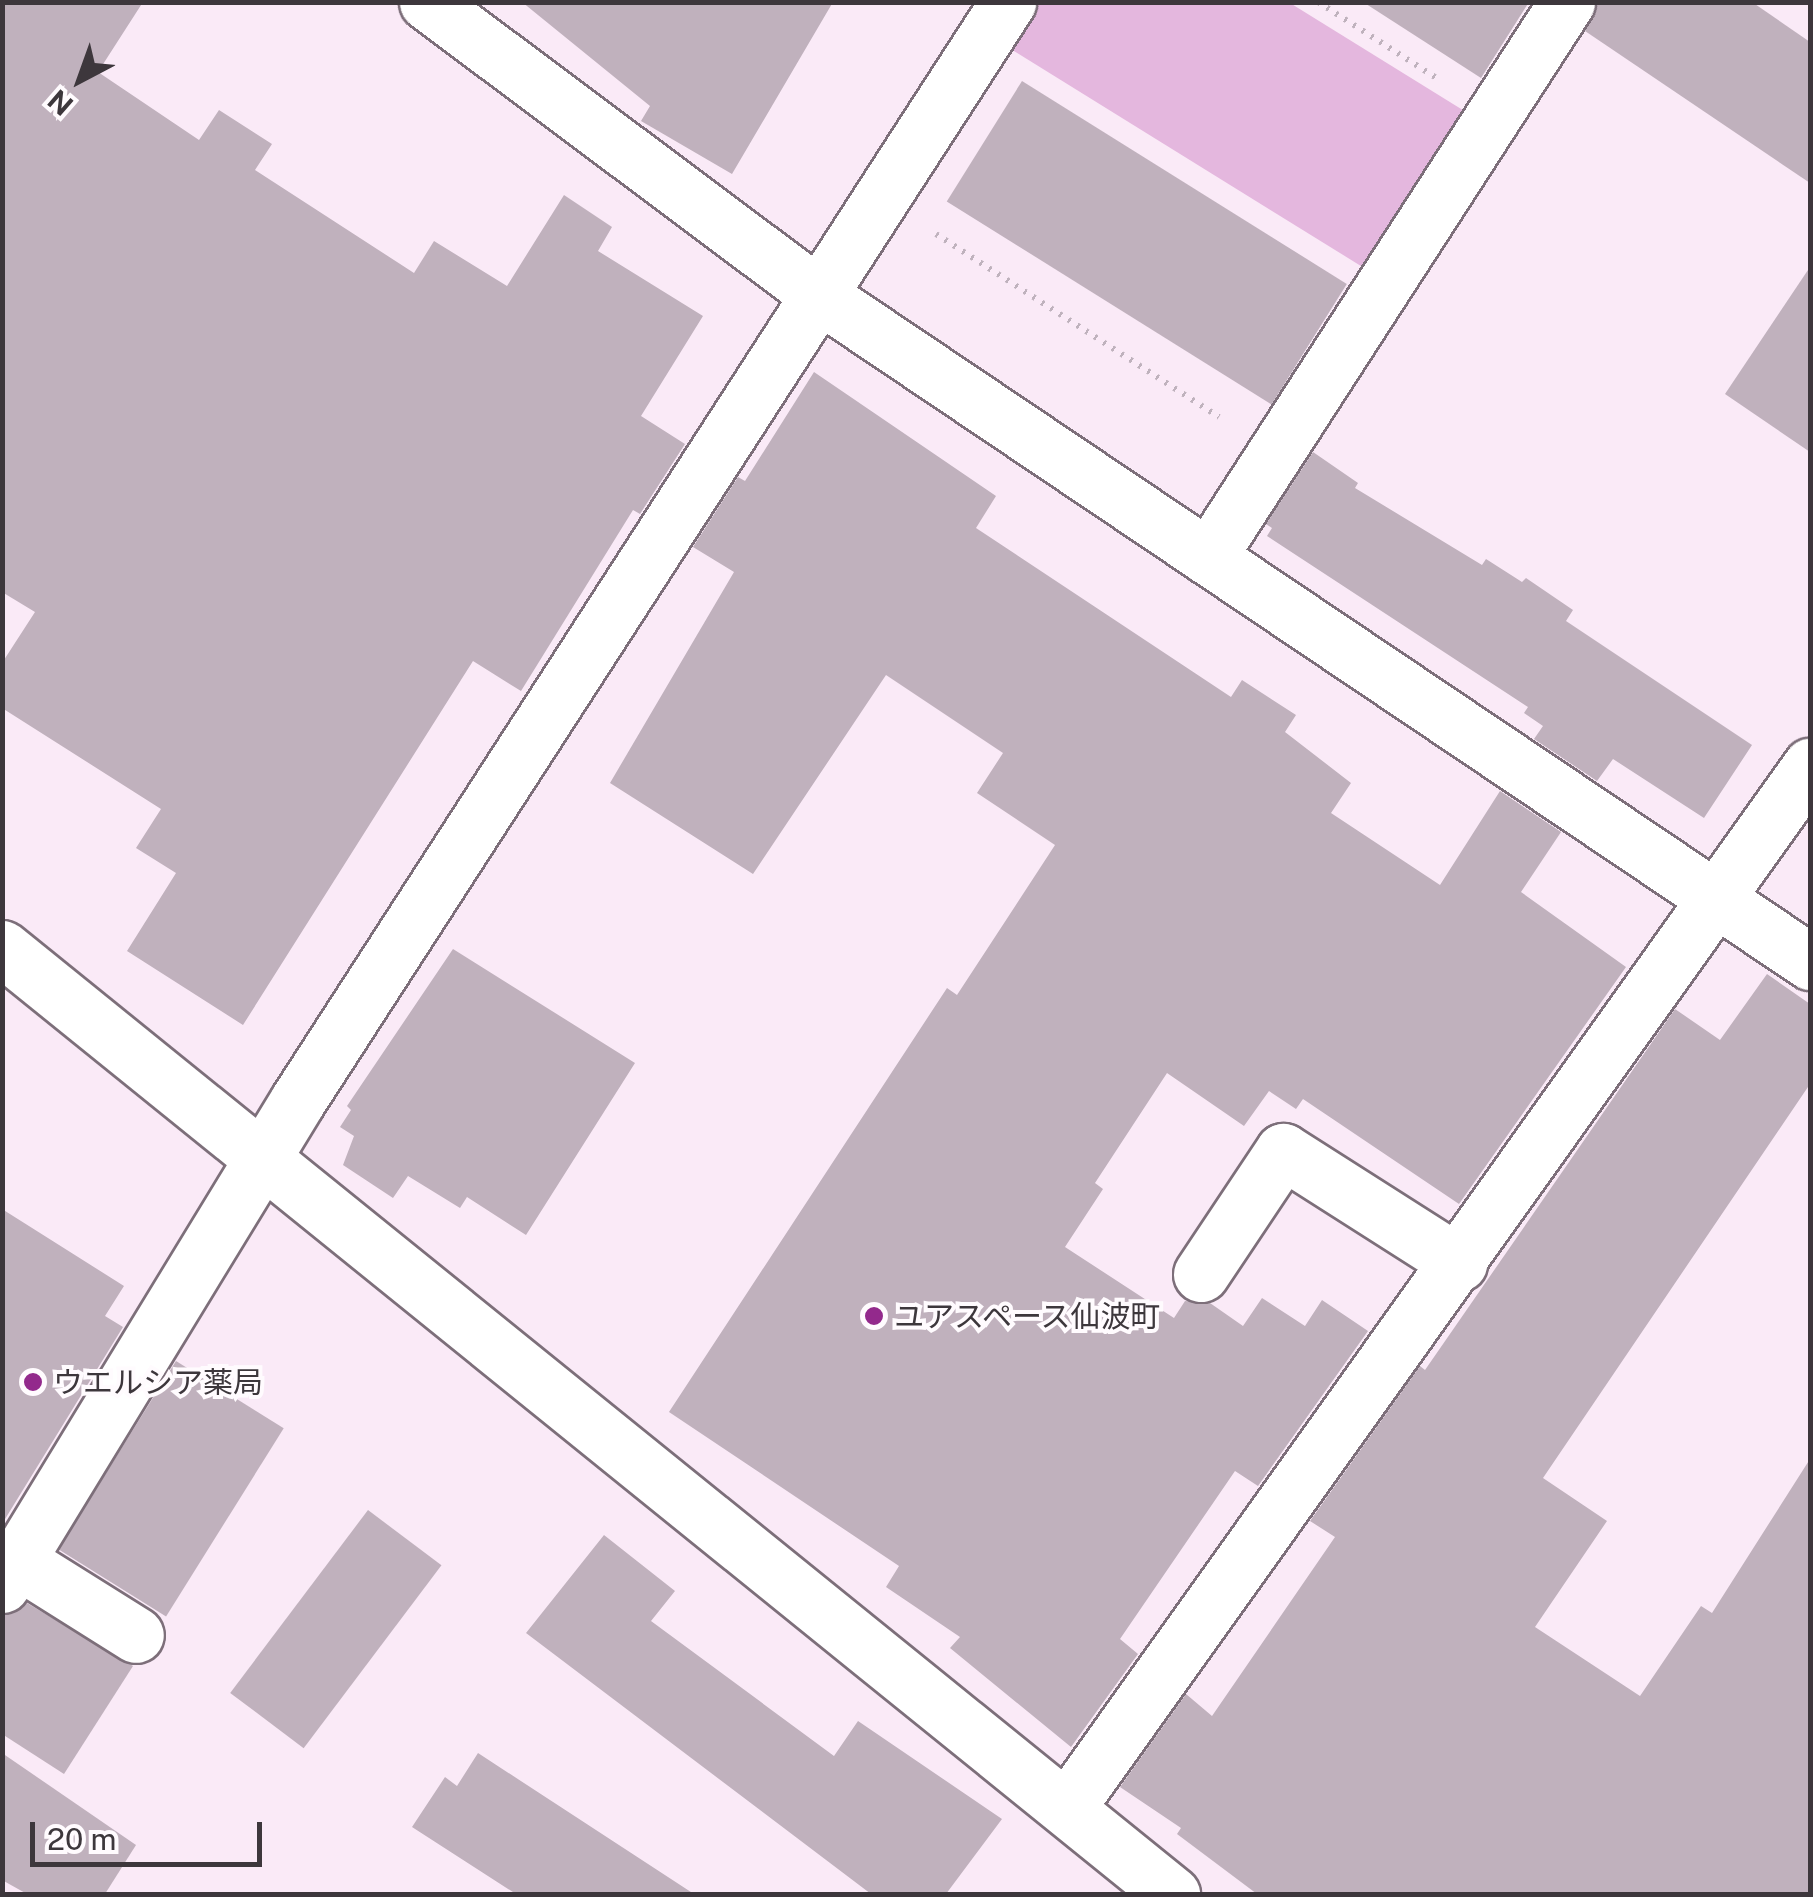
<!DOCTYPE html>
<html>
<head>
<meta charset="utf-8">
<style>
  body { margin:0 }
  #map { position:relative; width:1813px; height:1897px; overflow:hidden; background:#faeaf7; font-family:"Public Sans","Noto Sans JP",sans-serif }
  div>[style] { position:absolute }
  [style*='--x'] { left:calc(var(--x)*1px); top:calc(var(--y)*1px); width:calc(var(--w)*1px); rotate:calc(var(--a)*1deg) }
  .green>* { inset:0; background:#e4b7de }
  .building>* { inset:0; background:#c0b1bd; transform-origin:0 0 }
  .path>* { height:6px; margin-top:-3px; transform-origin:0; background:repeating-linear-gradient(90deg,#bfb2bd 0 2.5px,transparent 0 10.5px) }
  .roads { filter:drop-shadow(2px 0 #7d6f7a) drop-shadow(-2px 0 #7d6f7a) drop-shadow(0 2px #7d6f7a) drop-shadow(0 -2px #7d6f7a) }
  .minor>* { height:55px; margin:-27.5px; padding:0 27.5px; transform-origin:27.5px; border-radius:27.5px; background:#fff }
  .dots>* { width:28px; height:28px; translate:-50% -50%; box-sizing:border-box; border:5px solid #fffbfe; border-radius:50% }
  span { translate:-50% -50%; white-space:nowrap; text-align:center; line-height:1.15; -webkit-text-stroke:8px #fffbfe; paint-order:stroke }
  .poi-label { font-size:30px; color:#3d373c }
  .left { translate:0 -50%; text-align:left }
  .frame { position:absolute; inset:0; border:5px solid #3d373c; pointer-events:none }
  .north { position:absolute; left:30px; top:30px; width:100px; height:100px; -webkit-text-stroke:8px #fffbfe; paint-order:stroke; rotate:221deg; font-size:28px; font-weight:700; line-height:40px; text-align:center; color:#3d373c }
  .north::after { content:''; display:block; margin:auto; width:35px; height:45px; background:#3d373c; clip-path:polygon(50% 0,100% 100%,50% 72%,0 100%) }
  .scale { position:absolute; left:30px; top:1822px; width:232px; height:45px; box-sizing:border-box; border:5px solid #3d373c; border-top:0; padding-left:12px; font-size:30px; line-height:35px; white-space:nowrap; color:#3d373c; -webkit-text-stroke:8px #fffbfe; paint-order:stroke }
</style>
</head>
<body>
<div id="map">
  <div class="green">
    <div style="clip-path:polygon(1038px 3px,1290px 3px,1466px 112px,1369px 271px,1009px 48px)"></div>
  </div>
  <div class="building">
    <div style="clip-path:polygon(2px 2px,143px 2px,98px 72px,199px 140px,219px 110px,272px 144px,255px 170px,414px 273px,434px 241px,507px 286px,564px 195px,612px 227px,598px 251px,703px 316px,641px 416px,685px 444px,640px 514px,633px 510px,521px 691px,473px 661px,243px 1025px,127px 951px,176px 873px,136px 848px,161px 809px,2px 708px,2px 663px,35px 612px,2px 592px)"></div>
    <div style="clip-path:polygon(522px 2px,833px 2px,732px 174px,641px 121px,650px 106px)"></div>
    <div style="clip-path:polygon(1363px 2px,1529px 2px,1481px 78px)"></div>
    <div style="clip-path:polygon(1598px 2px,1752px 2px,1810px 42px,1810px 183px,1585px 31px)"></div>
    <div style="left:1022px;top:81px;width:383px;height:142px;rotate:32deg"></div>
    <div style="clip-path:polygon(1810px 267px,1810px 452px,1725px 394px)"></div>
    <div style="clip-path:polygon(814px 372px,996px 496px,976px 528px,1231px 697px,1242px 680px,1296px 715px,1285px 732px,1351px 783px,1331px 813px,1440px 885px,1500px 791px,1561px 832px,1521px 892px,1626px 967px,1459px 1204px,1303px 1099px,1296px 1109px,1269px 1091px,1244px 1126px,1167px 1073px,1095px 1183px,1103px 1189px,1065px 1247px,1174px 1318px,1185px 1301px,1210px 1303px,1243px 1326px,1262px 1298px,1305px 1326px,1322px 1300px,1368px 1331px,1258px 1486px,1235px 1471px,1120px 1639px,1138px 1654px,1071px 1747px,950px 1648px,960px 1637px,886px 1587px,899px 1566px,669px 1412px,947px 988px,957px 995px,1055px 845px,977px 793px,1003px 753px,886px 675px,753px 874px,610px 783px,734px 572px,693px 547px,738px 477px,745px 481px)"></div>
    <div style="clip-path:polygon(1313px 452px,1358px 483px,1355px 488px,1482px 565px,1486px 559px,1522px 582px,1526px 578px,1573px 610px,1566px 621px,1752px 745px,1704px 818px,1613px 759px,1597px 781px,1534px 739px,1543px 726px,1524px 713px,1528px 707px,1267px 536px,1272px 528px,1266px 524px)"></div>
    <div style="clip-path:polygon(453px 949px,635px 1063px,526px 1235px,467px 1197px,460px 1208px,408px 1176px,393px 1198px,343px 1165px,354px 1136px,340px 1127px,351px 1110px,347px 1106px)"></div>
    <div style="clip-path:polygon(1767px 974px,1810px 1004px,1810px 1084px,1543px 1478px,1607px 1521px,1535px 1627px,1640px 1696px,1701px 1606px,1712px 1613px,1810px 1459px,1810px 1894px,1257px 1894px,1177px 1834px,1181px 1828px,1120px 1787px,1186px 1694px,1212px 1716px,1335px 1537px,1310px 1521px,1420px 1366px,1425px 1370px,1675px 1009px,1720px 1040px)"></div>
    <div style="clip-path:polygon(2px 1209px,124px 1286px,105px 1316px,123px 1327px,2px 1524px)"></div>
    <div style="left:176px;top:1361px;width:127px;height:222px;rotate:32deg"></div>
    <div style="left:368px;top:1510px;width:92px;height:229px;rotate:37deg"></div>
    <div style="clip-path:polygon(604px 1535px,675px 1591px,651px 1621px,834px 1756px,858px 1721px,1002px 1819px,946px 1894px,871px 1894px,526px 1633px)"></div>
    <div style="clip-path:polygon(27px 1603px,133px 1666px,64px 1774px,2px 1734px,2px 1616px)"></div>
    <div style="clip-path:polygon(2px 1753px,136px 1845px,105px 1894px,27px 1894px,2px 1880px)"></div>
    <div style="clip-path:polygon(478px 1753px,694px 1894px,516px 1894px,412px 1827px,445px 1777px,457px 1786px)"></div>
  </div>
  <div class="path">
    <div style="--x:1318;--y:2;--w:143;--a:32.7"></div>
    <div style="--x:936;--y:234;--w:337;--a:32.9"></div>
  </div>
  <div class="roads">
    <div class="minor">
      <div style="--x:427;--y:2;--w:489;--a:36.8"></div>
      <div style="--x:819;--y:295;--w:1195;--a:33.94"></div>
      <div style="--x:1208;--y:557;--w:661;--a:-57.1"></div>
      <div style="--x:2;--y:948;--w:1505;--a:38.96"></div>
      <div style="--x:1201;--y:1274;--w:148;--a:-56.3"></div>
      <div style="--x:1283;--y:1151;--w:209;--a:32.5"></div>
      <div style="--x:18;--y:1561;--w:139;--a:32.1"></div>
      <div style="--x:2;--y:1585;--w:568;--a:-58.6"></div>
      <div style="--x:298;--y:1100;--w:1308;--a:-57.11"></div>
      <div style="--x:1068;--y:1806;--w:1278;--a:-54.49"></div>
    </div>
  </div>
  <div class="dots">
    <div style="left:874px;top:1316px;background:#93298c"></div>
    <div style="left:33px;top:1382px;background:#93298c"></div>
  </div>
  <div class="poi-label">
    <span class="left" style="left:894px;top:1316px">ユアスペース仙波町</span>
    <span class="left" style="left:53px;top:1382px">ウエルシア薬局</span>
  </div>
  <div class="frame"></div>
  <div class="north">N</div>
  <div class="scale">20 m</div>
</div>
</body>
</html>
